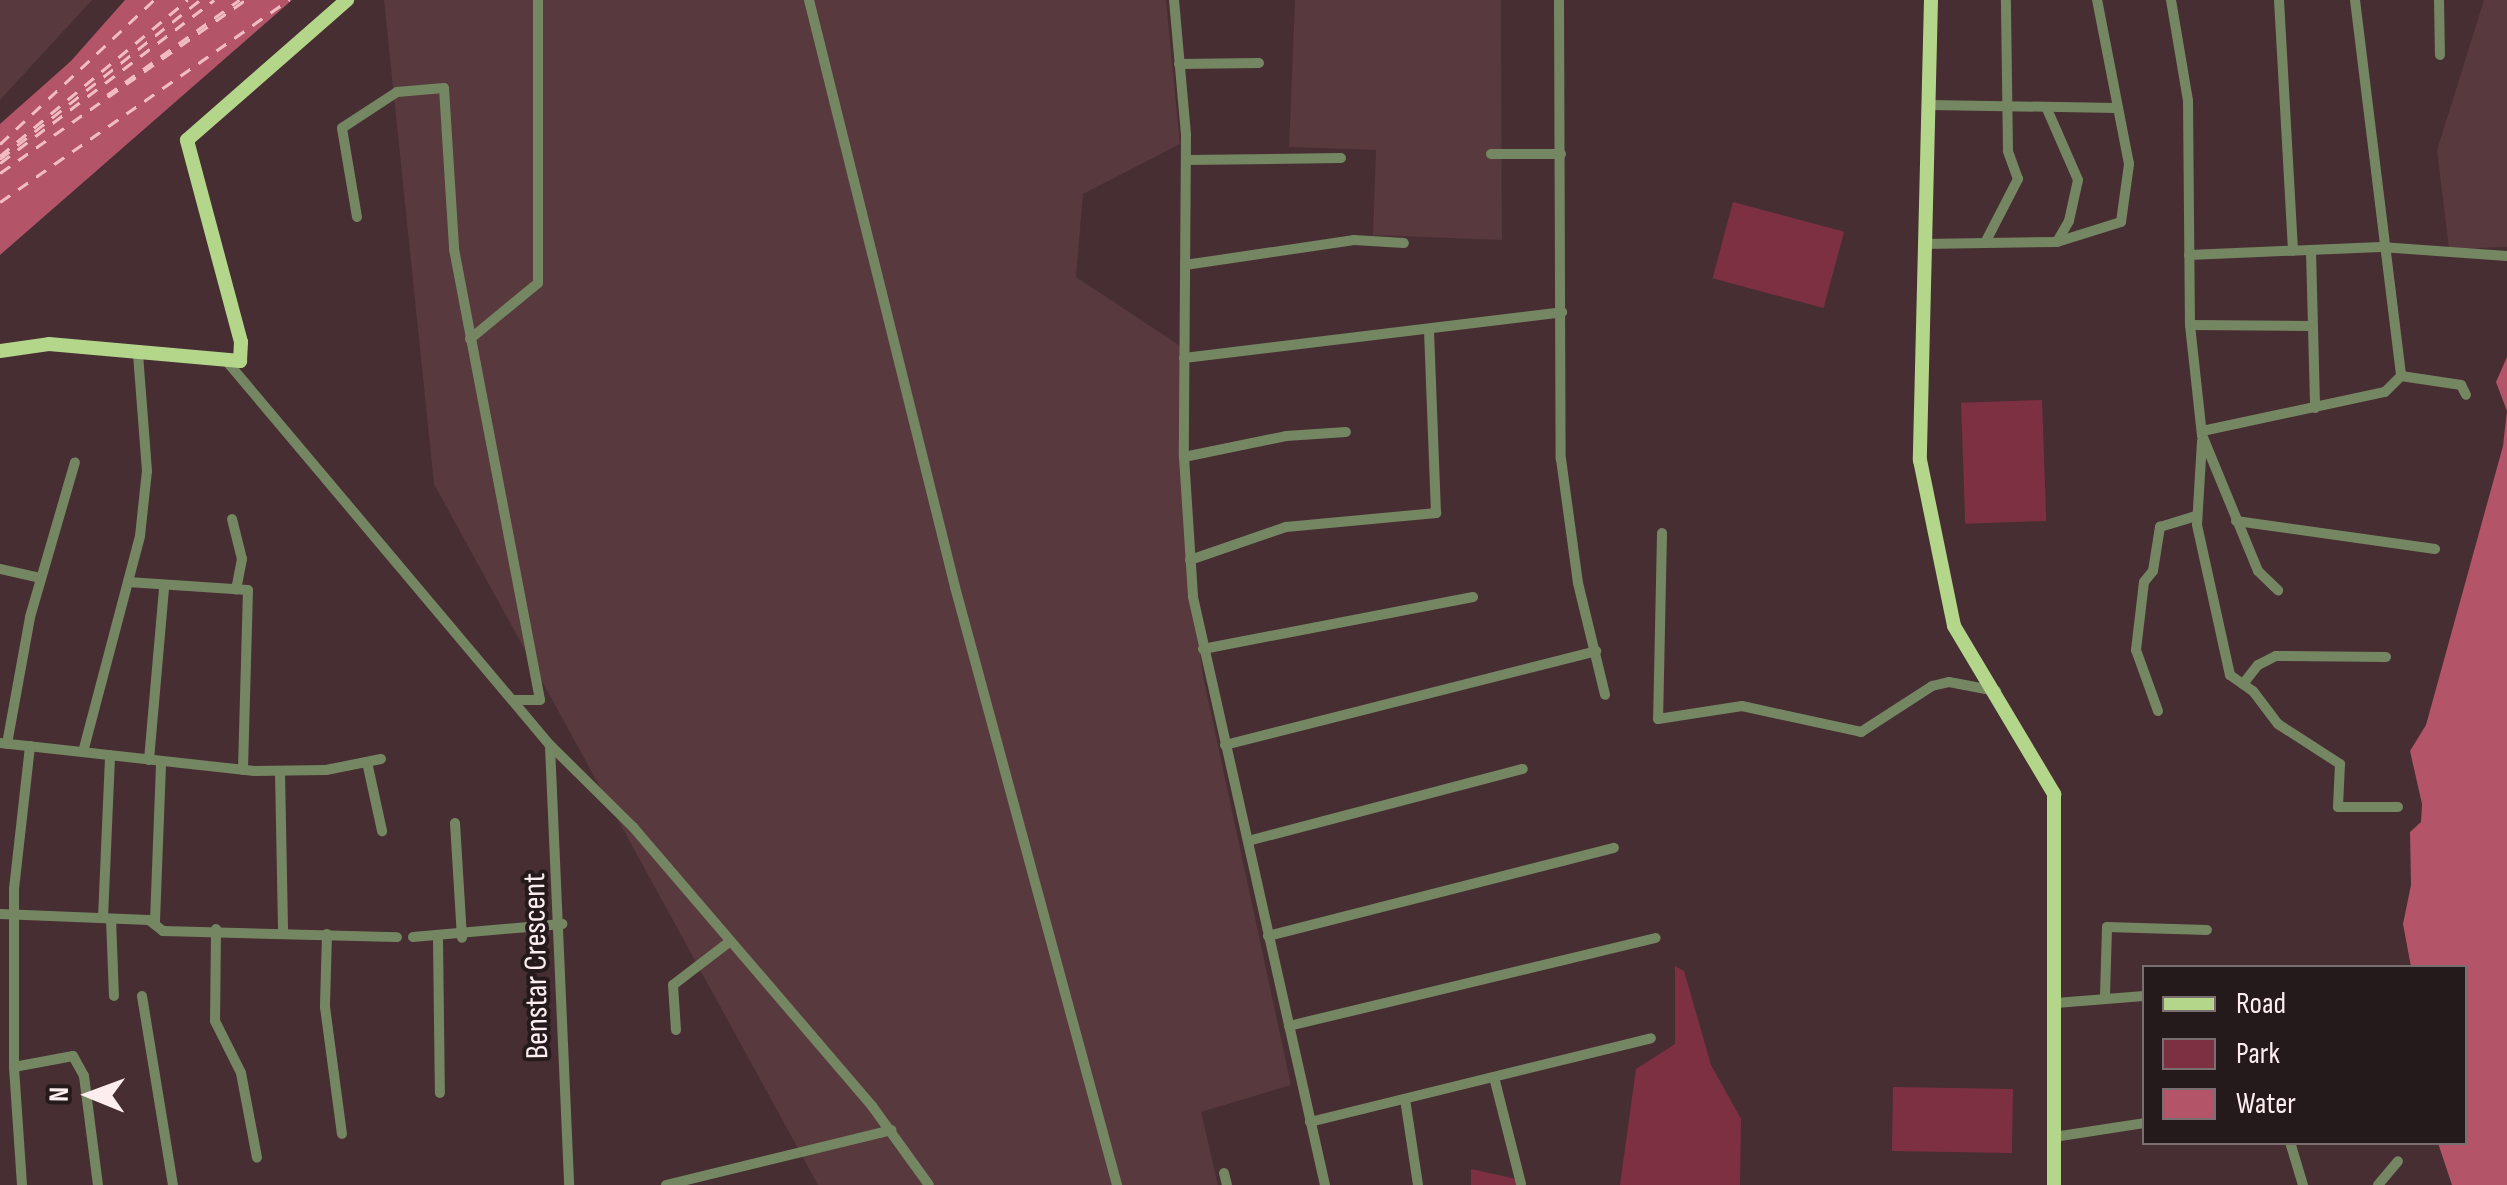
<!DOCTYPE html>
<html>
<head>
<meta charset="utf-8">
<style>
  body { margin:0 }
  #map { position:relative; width:2507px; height:1185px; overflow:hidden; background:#462e32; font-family:"Sofia Sans Condensed",sans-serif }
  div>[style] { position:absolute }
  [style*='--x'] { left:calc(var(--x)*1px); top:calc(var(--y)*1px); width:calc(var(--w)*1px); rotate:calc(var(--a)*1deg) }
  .built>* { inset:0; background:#57393e }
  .green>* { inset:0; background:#7e3043; transform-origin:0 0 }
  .water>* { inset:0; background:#b45469 }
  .ferry>* { height:2.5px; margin-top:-1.25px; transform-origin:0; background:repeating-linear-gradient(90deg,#f1bcc4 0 12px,transparent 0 22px) }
  .minor>* { height:10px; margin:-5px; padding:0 5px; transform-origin:5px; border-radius:5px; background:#758662 }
  .major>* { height:14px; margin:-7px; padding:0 7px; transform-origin:7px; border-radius:7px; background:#b4d68a }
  span { translate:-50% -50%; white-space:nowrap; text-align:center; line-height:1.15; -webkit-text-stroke:8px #251a1b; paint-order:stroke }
  .street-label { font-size:32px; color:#fdedef }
  .legend { position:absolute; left:2142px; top:965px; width:325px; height:180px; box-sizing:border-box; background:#251a1b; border:2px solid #7b6e70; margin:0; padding:12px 18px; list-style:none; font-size:30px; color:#fdedef }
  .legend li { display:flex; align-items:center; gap:20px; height:50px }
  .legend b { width:50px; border:2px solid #7b6e70 }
  .north { position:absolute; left:40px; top:1045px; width:100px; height:100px; -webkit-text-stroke:8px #251a1b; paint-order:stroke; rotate:271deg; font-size:28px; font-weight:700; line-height:40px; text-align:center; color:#fdedef }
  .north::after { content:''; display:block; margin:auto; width:35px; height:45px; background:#fdedef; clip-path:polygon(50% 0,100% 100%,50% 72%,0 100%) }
</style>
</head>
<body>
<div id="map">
  <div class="built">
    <div style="clip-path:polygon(0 0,92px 0,0 100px)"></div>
    <div style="clip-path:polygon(384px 0,1166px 0,1180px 144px,1083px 194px,1076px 277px,1185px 349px,1192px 584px,1203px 676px,1291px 1085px,1201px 1112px,1218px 1185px,818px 1185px,434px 484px)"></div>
    <div style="clip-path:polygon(1295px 0,1501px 0,1502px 240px,1373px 235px,1376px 150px,1289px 147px)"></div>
    <div style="clip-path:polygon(2484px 0,2507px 0,2507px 247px,2449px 249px,2437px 150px)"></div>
  </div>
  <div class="green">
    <div style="left:1733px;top:202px;width:115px;height:79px;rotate:15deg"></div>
    <div style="left:2042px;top:400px;width:121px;height:81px;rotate:88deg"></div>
    <div style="clip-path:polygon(1675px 966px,1684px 971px,1711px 1065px,1741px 1119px,1740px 1185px,1620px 1185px,1636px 1069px,1675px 1044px)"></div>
    <div style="left:1893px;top:1087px;width:120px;height:64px;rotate:1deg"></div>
    <div style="clip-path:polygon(1471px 1169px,1516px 1179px,1516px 1185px,1471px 1185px)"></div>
  </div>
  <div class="water">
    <div style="clip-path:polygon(125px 0,292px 0,0 255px,0 124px,71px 61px)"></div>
    <div style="clip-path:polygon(2507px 357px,2507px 1185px,2452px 1185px,2438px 1143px,2464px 1142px,2464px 968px,2411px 967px,2403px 924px,2411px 885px,2410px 832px,2421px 822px,2422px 804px,2410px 751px,2426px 725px,2503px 446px,2507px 411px,2496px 382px)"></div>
  </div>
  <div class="ferry">
    <div style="--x:107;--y:95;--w:163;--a:-35.7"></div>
    <div style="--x:0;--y:144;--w:211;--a:-43.1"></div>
    <div style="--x:0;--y:156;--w:244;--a:-39.8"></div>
    <div style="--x:0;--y:159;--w:256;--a:-38.5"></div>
    <div style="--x:0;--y:163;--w:269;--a:-37.3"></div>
    <div style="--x:0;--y:173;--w:300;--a:-35.2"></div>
    <div style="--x:0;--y:202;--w:353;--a:-35"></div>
  </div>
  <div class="minor">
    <div style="--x:809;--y:0;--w:605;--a:76.03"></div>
    <div style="--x:955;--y:587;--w:620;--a:74.84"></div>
    <div style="--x:1174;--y:0;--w:136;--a:84.9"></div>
    <div style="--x:1186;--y:135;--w:322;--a:90.4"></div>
    <div style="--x:1184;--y:457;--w:140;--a:86.3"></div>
    <div style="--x:1193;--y:597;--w:603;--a:77.35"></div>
    <div style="--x:1559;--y:0;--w:459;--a:89.8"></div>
    <div style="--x:1561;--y:459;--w:125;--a:82.2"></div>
    <div style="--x:1578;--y:583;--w:115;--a:76.4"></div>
    <div style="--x:2171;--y:0;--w:102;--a:80.4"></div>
    <div style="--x:2188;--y:101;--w:224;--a:89.5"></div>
    <div style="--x:2190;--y:325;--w:111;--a:83.8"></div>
    <div style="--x:2202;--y:435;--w:147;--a:67.6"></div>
    <div style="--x:2258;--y:571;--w:28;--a:44"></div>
    <div style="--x:2279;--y:0;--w:251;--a:86.8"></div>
    <div style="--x:2355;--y:0;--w:379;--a:83"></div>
    <div style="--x:2401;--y:376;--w:61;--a:8.5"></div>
    <div style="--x:2461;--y:385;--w:11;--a:63"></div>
    <div style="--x:2439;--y:0;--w:55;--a:89"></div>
    <div style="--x:1179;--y:64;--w:80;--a:-0.7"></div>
    <div style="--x:1930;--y:105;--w:186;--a:0.9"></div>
    <div style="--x:2047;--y:109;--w:77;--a:66.4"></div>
    <div style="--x:2078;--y:180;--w:42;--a:102.4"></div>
    <div style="--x:2069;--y:221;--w:24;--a:120"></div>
    <div style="--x:1491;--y:154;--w:70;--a:0"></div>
    <div style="--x:1186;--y:160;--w:155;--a:-0.7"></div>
    <div style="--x:357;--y:217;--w:90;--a:-99.6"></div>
    <div style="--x:342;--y:128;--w:66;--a:-33.2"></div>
    <div style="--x:397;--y:92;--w:47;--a:-4.9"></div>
    <div style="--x:444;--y:88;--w:161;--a:86.4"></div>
    <div style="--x:454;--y:249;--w:459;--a:79.2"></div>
    <div style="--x:540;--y:700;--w:26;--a:180"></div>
    <div style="--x:1986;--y:241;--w:70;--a:-62.7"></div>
    <div style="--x:2018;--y:179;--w:30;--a:-110"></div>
    <div style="--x:2008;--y:151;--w:151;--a:-90.8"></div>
    <div style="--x:1923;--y:244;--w:134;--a:-0.9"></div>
    <div style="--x:2057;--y:242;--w:67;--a:-17.4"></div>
    <div style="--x:2121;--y:222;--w:59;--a:-82.1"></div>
    <div style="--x:2129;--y:164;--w:167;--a:-101"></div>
    <div style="--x:2311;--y:251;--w:157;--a:88.5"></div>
    <div style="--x:2189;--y:255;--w:192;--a:-2.4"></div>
    <div style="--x:2381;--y:247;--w:126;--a:4.1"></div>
    <div style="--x:1185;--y:265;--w:171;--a:-8.4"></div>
    <div style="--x:1354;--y:240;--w:50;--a:3.4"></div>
    <div style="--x:2190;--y:325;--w:120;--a:0.5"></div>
    <div style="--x:470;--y:339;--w:88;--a:-39.5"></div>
    <div style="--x:538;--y:283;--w:283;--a:-90"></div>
    <div style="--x:1184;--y:358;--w:381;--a:-6.9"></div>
    <div style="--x:229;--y:364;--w:498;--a:49.9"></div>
    <div style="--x:550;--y:745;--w:117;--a:44.7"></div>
    <div style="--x:633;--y:827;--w:367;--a:49.4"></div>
    <div style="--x:872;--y:1106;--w:97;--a:54.2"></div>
    <div style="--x:2207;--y:430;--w:182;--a:-12.1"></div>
    <div style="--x:2385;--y:392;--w:23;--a:-45"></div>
    <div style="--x:2202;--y:441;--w:84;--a:93.4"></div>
    <div style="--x:2197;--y:525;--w:154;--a:77.6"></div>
    <div style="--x:2230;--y:675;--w:28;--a:35"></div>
    <div style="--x:2253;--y:691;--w:41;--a:52.9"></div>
    <div style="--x:2278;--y:724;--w:74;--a:32.8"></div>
    <div style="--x:2340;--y:764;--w:43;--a:92.7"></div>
    <div style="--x:2338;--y:807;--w:60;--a:0"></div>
    <div style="--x:1184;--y:457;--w:104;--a:-11.6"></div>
    <div style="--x:1286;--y:436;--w:60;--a:-3.8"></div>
    <div style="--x:232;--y:519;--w:41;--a:76"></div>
    <div style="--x:242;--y:559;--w:31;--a:101"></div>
    <div style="--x:2236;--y:521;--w:201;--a:8"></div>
    <div style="--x:1662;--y:533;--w:186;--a:91.2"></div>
    <div style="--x:1658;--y:719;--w:85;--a:-8.8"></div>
    <div style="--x:1742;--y:706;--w:122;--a:12.3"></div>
    <div style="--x:1861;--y:732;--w:85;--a:-32.9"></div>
    <div style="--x:1932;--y:686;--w:17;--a:-13"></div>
    <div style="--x:1949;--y:682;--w:48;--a:10.8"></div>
    <div style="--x:1190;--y:560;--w:102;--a:-19"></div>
    <div style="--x:1286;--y:527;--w:151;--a:-5.3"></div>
    <div style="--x:1436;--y:513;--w:181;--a:-92.2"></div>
    <div style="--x:0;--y:569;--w:42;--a:12.4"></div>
    <div style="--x:128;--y:582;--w:120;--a:3.8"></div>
    <div style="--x:248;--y:590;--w:180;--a:91.6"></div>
    <div style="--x:1203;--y:649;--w:275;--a:-10.9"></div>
    <div style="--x:2243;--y:684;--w:24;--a:-52"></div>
    <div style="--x:2258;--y:665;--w:20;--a:-27"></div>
    <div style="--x:2276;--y:656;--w:110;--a:0.5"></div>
    <div style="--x:2158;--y:711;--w:65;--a:-109.8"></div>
    <div style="--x:2136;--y:650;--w:68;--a:-83.3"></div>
    <div style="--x:2144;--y:582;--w:14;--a:-51"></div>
    <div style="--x:2153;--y:571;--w:45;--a:-81"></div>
    <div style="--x:2160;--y:527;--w:38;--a:-17"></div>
    <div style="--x:0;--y:743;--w:256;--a:6.3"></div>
    <div style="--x:254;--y:771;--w:72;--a:-0.8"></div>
    <div style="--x:326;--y:770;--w:56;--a:-11.3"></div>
    <div style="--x:7;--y:744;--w:129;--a:-79.7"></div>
    <div style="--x:30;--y:617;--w:161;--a:-73.8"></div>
    <div style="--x:1225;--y:745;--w:383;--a:-14.2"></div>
    <div style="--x:550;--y:746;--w:439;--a:87.5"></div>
    <div style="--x:83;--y:752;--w:223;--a:-75.2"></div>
    <div style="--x:140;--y:536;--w:65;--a:-83.9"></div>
    <div style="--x:147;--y:471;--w:117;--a:-94.4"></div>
    <div style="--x:149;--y:760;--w:174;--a:-85"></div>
    <div style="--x:367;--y:762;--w:71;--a:77.7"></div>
    <div style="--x:280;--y:772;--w:158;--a:88.9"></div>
    <div style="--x:455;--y:823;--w:115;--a:86.5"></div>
    <div style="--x:1248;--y:841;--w:284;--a:-14.7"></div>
    <div style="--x:0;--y:914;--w:149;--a:2.3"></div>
    <div style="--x:149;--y:920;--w:18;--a:38"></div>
    <div style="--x:163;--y:931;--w:234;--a:1.5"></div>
    <div style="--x:103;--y:918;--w:163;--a:-87.5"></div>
    <div style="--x:111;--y:919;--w:77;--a:87.8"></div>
    <div style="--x:155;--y:921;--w:159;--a:-87.8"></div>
    <div style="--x:216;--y:929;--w:92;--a:90.6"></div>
    <div style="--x:215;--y:1021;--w:58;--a:63.4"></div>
    <div style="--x:241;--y:1073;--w:86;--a:79.3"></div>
    <div style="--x:327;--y:934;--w:73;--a:91.6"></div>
    <div style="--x:325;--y:1007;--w:128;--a:82.4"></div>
    <div style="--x:1268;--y:936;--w:357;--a:-14.3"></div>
    <div style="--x:413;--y:937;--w:150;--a:-5"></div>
    <div style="--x:438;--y:939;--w:154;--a:89.3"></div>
    <div style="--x:2105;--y:995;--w:68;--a:-88.3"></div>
    <div style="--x:2107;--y:927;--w:100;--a:1.7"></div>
    <div style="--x:142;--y:996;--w:192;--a:80.7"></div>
    <div style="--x:2056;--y:1003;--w:88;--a:-4.5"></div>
    <div style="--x:1289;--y:1026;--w:377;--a:-13.5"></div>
    <div style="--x:676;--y:1030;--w:45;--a:-93.8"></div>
    <div style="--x:673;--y:985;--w:69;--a:-37.4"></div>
    <div style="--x:14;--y:1067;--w:178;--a:-90"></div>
    <div style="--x:14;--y:889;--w:144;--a:-83.6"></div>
    <div style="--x:1494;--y:1077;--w:110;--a:75.8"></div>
    <div style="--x:1405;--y:1099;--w:87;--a:81.4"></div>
    <div style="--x:1310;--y:1122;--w:351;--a:-13.8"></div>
    <div style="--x:2054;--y:1137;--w:91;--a:-8.8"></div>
    <div style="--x:2290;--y:1142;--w:45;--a:73.2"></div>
    <div style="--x:1224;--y:1173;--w:12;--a:76"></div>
    <div style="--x:22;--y:1185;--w:118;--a:-93.9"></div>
    <div style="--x:14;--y:1067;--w:60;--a:-10.6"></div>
    <div style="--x:73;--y:1056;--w:23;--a:61"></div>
    <div style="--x:84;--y:1076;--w:110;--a:82.7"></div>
    <div style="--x:666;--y:1185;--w:232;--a:-13.7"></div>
    <div style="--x:2378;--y:1185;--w:31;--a:-50"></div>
  </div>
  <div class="major">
    <div style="--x:1931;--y:0;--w:460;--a:91.4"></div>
    <div style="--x:1920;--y:460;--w:169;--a:78.4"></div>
    <div style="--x:1954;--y:626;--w:196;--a:59.2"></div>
    <div style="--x:2054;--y:794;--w:391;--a:90"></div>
    <div style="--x:0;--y:351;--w:49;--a:-8.1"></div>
    <div style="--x:49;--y:344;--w:192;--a:5.1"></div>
    <div style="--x:240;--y:361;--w:19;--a:-87"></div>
    <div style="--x:241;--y:342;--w:209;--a:-105"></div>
    <div style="--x:187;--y:140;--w:213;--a:-41.2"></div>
  </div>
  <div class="street-label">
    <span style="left:537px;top:966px;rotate:-91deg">Benstar Crescent</span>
  </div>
  <ul class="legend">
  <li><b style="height:12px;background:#b4d68a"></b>Road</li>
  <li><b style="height:28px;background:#7e3043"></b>Park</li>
  <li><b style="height:28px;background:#b45469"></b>Water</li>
  </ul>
  <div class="north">N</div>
</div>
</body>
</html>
